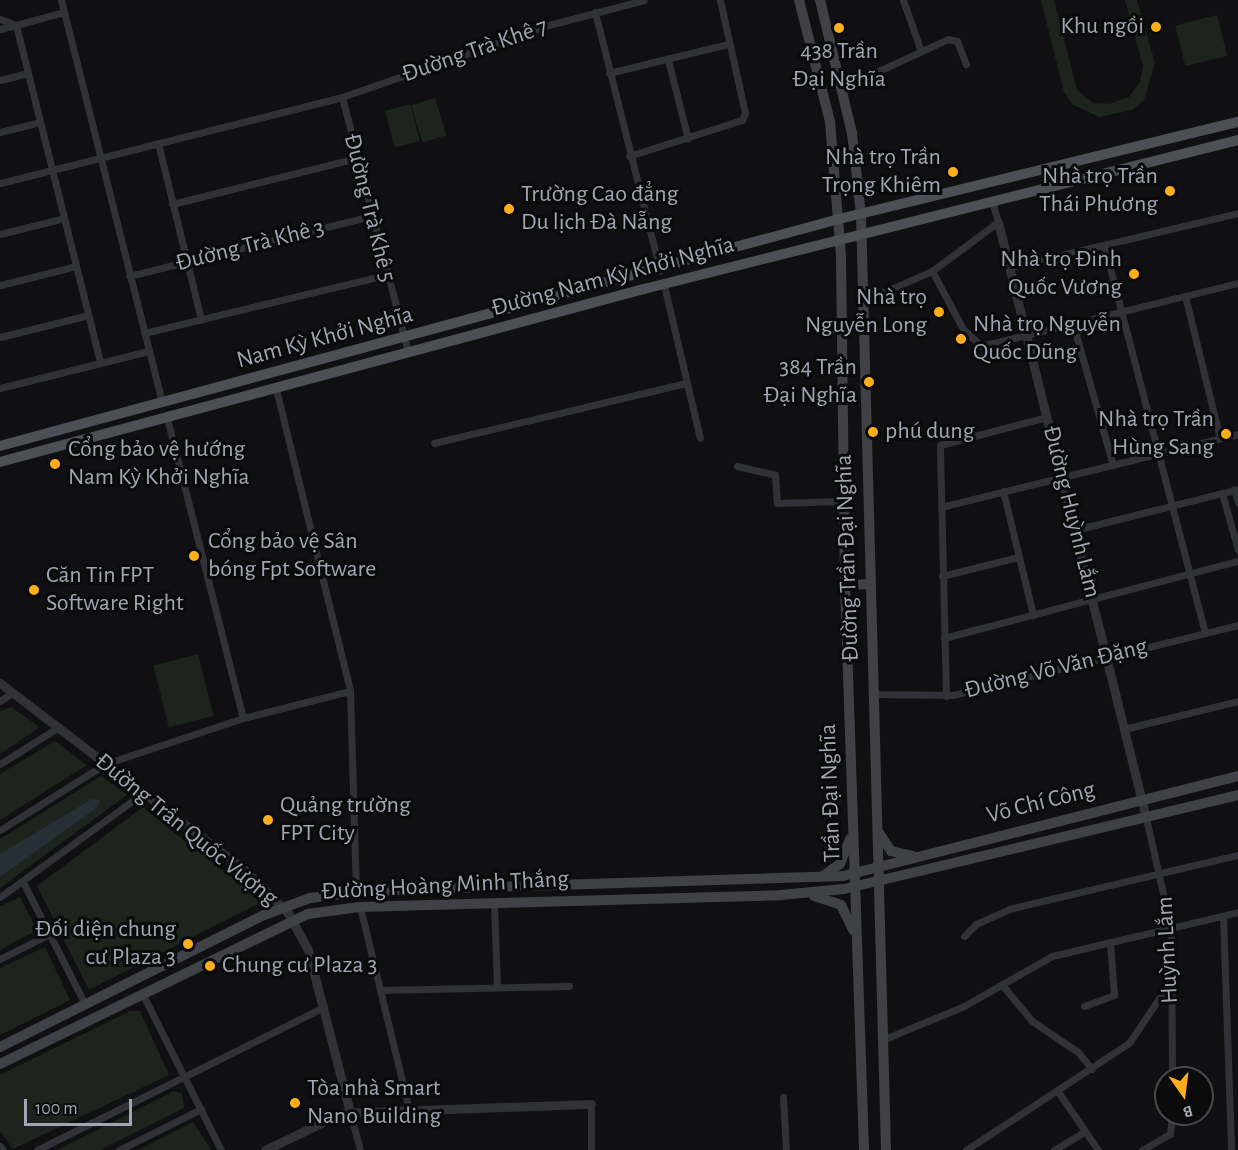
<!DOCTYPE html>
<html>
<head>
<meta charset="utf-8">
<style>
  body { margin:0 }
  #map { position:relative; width:1238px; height:1150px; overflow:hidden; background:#101012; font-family:"Alegreya Sans",sans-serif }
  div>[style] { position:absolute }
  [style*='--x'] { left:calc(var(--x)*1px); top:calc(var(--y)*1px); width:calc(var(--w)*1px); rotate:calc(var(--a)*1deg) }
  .green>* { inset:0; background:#1c241d; transform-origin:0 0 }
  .water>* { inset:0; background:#262f36 }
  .minor>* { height:7px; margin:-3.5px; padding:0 3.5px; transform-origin:3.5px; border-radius:3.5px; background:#313237 }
  .tertiary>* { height:9px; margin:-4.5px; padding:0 4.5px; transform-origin:4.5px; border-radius:4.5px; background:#313237 }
  .secondary>* { height:10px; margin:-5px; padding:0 5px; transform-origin:5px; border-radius:5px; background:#3f4147 }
  .primary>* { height:10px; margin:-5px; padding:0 5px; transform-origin:5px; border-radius:5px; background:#4c4f56 }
  .dots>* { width:16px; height:16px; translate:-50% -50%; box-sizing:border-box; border:3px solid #0b0b0c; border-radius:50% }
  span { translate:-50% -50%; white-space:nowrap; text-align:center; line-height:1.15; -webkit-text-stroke:6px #0b0b0c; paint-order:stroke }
  .poi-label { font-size:24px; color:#a0a6b3 }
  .right { translate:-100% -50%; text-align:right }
  .left { translate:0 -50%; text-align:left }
  .street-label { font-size:24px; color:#a0a6b3 }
  .north { position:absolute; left:1154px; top:1066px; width:60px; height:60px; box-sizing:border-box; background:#0b0b0c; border:2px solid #47494f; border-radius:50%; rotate:166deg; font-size:16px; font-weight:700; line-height:24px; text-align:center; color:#a0a6b3 }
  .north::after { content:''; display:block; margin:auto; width:21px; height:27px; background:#fead1b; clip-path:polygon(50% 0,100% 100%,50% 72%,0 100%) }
  .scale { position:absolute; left:24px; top:1099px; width:108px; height:27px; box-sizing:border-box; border:3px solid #a0a6b3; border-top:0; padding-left:8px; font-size:18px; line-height:21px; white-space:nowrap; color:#a0a6b3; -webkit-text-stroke:4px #0b0b0c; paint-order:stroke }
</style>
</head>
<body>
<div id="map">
  <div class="green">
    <div style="clip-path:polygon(1041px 0,1054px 0,1077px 90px,1093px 103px,1109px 104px,1129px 97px,1140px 82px,1143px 66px,1125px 0,1137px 0,1155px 63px,1144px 100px,1132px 110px,1099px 117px,1072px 104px,1064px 92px)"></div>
    <div style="left:1217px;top:15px;width:42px;height:43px;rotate:76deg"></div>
    <div style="left:435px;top:98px;width:39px;height:25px;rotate:73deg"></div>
    <div style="left:410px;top:104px;width:38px;height:26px;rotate:75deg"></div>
    <div style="left:198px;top:654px;width:64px;height:46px;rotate:76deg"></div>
    <div style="clip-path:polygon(11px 707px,40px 727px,0 754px,0 711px)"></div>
    <div style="clip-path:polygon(55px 741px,87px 765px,0 820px,0 774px)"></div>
    <div style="clip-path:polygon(101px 776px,127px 795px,0 888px,0 839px)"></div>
    <div style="clip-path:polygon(143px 807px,262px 902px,89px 990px,37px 886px)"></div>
    <div style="clip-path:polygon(20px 897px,37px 930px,0 950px,0 906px)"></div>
    <div style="clip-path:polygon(45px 947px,70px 1000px,0 1035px,0 968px)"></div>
    <div style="clip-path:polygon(130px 1011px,140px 1011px,169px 1075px,13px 1149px,0 1131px,0 1075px)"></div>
    <div style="clip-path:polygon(174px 1091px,182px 1093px,184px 1108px,100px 1150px,57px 1150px)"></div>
    <div style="clip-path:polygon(194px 1123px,211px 1150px,138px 1150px,191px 1123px)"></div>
  </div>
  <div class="water">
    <div style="clip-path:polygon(92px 799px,100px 800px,98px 807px,0 877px,0 854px)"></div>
  </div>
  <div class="minor">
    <div style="--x:61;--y:0;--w:415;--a:75.9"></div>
    <div style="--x:903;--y:0;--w:54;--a:70.6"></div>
    <div style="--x:595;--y:12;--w:267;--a:75.9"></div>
    <div style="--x:0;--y:19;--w:17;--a:21"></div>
    <div style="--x:16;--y:25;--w:50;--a:-15.2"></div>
    <div style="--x:0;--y:29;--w:16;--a:-14"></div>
    <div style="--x:16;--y:25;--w:348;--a:76"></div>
    <div style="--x:668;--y:60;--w:81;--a:75.8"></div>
    <div style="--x:609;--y:73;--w:122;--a:-13.7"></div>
    <div style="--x:0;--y:80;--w:29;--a:-14"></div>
    <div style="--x:842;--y:88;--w:117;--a:-24.8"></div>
    <div style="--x:948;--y:39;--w:9;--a:13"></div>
    <div style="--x:957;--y:41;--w:25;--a:69"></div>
    <div style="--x:342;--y:97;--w:264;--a:75.5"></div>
    <div style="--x:0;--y:132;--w:41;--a:-14"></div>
    <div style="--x:158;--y:143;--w:182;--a:76.3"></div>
    <div style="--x:629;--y:156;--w:119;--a:-17.7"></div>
    <div style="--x:742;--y:120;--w:8;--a:-67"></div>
    <div style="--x:745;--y:113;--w:116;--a:-102.5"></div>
    <div style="--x:0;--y:183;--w:353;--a:-14.1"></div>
    <div style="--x:342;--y:97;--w:219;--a:-19.2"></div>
    <div style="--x:549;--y:25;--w:98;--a:-14.7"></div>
    <div style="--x:172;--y:204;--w:191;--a:-14"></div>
    <div style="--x:0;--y:234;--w:66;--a:-14"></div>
    <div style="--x:1104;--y:245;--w:401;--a:75.4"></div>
    <div style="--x:1010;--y:267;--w:234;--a:-13.3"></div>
    <div style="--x:932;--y:271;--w:66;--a:61.9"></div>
    <div style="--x:963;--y:329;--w:25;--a:43"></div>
    <div style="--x:981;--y:346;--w:265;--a:-13.8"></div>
    <div style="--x:129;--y:276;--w:249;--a:-13.9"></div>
    <div style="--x:0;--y:285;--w:78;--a:-14"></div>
    <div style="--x:664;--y:285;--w:157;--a:76.8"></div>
    <div style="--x:1185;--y:296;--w:146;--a:76.2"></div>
    <div style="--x:863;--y:301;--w:75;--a:-23.5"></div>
    <div style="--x:932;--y:271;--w:82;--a:-36.6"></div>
    <div style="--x:998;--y:222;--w:22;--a:-106"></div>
    <div style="--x:1073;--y:324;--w:147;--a:74.2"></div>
    <div style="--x:144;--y:333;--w:248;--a:-13.5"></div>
    <div style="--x:0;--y:337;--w:91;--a:-14"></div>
    <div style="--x:0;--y:388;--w:153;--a:-14"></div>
    <div style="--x:276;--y:389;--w:311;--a:76.2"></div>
    <div style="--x:350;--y:691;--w:201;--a:88.3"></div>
    <div style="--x:167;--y:418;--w:309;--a:75.8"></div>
    <div style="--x:434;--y:443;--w:259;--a:-13.4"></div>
    <div style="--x:737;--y:466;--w:39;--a:13"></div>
    <div style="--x:775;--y:475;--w:28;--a:86"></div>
    <div style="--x:777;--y:503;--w:67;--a:-1.7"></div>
    <div style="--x:1234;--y:489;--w:14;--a:73"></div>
    <div style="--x:1003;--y:491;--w:128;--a:76.4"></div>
    <div style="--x:1222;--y:493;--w:59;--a:74.3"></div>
    <div style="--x:941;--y:507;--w:306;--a:-13.8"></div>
    <div style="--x:1075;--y:530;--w:168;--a:-14.1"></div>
    <div style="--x:942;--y:576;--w:78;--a:-14"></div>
    <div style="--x:944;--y:638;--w:304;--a:-14.7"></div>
    <div style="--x:873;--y:694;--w:80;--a:0.7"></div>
    <div style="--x:953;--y:695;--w:293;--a:-13.8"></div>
    <div style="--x:946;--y:696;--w:251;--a:-91.4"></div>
    <div style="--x:940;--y:445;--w:111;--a:-14.7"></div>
    <div style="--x:0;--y:701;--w:14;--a:-34"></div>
    <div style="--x:1124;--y:729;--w:117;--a:-13.8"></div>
    <div style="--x:0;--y:764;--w:67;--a:-32.3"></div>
    <div style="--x:1146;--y:818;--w:114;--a:77.3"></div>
    <div style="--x:1171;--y:929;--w:149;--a:89.6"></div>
    <div style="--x:0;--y:830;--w:124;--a:-32.2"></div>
    <div style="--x:105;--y:764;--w:145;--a:-18.4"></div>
    <div style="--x:243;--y:718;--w:110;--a:-14.2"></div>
    <div style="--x:24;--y:884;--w:135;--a:63.1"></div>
    <div style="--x:0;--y:897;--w:177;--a:-36"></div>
    <div style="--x:494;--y:904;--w:83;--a:87.9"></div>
    <div style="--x:360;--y:907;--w:209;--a:76.4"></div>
    <div style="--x:1223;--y:916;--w:234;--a:88"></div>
    <div style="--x:964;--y:936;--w:17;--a:-45"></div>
    <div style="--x:976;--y:924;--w:36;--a:-24"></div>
    <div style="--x:1009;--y:909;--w:235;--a:-13.3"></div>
    <div style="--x:0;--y:959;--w:55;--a:-27"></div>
    <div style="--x:1003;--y:986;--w:45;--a:50.4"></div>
    <div style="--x:1032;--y:1021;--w:55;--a:34"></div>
    <div style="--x:1078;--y:1052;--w:22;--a:51"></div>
    <div style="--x:380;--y:990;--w:189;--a:-1.2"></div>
    <div style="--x:142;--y:993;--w:176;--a:63.3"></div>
    <div style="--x:1084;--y:1006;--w:32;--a:-20"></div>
    <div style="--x:1114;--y:995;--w:53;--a:-94.3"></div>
    <div style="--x:882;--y:1040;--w:89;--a:-22.5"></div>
    <div style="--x:964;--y:1006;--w:101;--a:-29.6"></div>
    <div style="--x:1052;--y:956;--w:191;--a:-13.3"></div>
    <div style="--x:1059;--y:1093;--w:69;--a:55.6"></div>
    <div style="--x:783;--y:1097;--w:53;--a:86.8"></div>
    <div style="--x:591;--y:1104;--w:46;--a:90"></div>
    <div style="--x:350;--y:1112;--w:39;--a:75"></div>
    <div style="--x:0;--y:1146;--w:5;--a:53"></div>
    <div style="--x:37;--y:1150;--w:321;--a:-26.5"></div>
    <div style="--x:119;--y:1150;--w:92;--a:-26.6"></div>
    <div style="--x:966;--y:1150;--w:195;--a:-33.3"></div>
    <div style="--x:1129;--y:1043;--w:73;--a:-56.1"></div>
    <div style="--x:1054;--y:1150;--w:35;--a:-31"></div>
    <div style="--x:1142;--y:1150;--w:32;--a:-30"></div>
    <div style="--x:1170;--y:1134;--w:20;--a:-84"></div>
  </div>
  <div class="tertiary">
    <div style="--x:998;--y:222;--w:614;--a:76.05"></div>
    <div style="--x:0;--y:683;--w:310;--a:37.4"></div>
    <div style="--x:246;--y:871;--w:59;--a:45"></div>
    <div style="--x:288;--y:913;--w:42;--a:61.6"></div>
    <div style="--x:308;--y:950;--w:167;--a:75.5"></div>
    <div style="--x:265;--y:1150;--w:85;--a:-25.7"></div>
    <div style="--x:342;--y:1113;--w:249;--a:-2.1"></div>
  </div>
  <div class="secondary">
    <div style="--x:799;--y:0;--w:126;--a:75.7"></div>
    <div style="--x:830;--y:122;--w:135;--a:85.3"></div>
    <div style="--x:841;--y:257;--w:328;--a:89.3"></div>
    <div style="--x:845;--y:585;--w:565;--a:88.07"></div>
    <div style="--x:820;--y:0;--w:137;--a:76.5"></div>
    <div style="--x:852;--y:133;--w:81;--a:83.7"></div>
    <div style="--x:861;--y:214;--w:936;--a:88.47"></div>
    <div style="--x:845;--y:585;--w:23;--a:-2"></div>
    <div style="--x:879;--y:833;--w:22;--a:56"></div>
    <div style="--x:891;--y:851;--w:22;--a:13"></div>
    <div style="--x:824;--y:875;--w:19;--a:-35"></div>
    <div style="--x:840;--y:864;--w:27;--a:-68"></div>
    <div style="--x:814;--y:896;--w:28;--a:18"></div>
    <div style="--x:841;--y:905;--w:28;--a:64"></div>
    <div style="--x:0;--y:1047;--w:295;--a:-26.6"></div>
    <div style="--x:264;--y:915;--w:49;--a:-20.3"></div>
    <div style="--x:310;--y:898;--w:56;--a:-7.1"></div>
    <div style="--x:366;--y:891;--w:477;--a:-1.8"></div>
    <div style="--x:843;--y:876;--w:407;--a:-14.2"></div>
    <div style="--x:0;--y:1064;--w:343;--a:-26"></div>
    <div style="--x:308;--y:914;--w:52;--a:-7.7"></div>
    <div style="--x:360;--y:907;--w:421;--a:-1.6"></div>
    <div style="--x:781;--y:895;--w:63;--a:-5.4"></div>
    <div style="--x:844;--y:889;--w:405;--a:-13.4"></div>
  </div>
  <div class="primary">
    <div style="--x:0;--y:446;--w:869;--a:-15.14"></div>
    <div style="--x:839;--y:219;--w:411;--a:-13.7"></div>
    <div style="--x:0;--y:462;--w:667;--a:-15.04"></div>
    <div style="--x:644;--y:289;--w:612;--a:-14.08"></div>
  </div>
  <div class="dots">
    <div style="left:1156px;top:27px;background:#fead1b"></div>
    <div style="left:839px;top:28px;background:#fead1b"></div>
    <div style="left:953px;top:172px;background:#fead1b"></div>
    <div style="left:1170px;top:191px;background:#fead1b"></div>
    <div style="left:509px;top:209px;background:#fead1b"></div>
    <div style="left:1134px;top:274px;background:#fead1b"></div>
    <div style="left:939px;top:312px;background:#fead1b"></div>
    <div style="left:961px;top:339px;background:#fead1b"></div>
    <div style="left:869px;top:382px;background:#fead1b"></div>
    <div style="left:873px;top:432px;background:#fead1b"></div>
    <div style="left:1226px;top:434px;background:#fead1b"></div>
    <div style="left:55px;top:464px;background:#fead1b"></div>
    <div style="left:194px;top:556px;background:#fead1b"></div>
    <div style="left:34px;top:590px;background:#fead1b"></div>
    <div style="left:268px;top:820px;background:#fead1b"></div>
    <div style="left:188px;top:944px;background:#fead1b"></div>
    <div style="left:210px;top:966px;background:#fead1b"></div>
    <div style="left:295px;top:1103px;background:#fead1b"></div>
  </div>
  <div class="poi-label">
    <span class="right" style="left:1144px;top:27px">Khu ngồi</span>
    <span style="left:839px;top:66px">438 Trần<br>Đại Nghĩa</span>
    <span class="right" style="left:941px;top:172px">Nhà trọ Trần<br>Trọng Khiêm</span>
    <span class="right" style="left:1158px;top:191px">Nhà trọ Trần<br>Thái Phương</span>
    <span class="left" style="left:521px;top:209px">Trường Cao đẳng<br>Du lịch Đà Nẵng</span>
    <span class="right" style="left:1122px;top:274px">Nhà trọ Đinh<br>Quốc Vương</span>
    <span class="right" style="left:927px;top:312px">Nhà trọ<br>Nguyễn Long</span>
    <span class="left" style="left:973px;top:339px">Nhà trọ Nguyễn<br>Quốc Dũng</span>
    <span class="right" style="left:857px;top:382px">384 Trần<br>Đại Nghĩa</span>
    <span class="right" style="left:1214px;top:434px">Nhà trọ Trần<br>Hùng Sang</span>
    <span class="left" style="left:885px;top:432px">phú dung</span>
    <span class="left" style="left:68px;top:464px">Cổng bảo vệ hướng<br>Nam Kỳ Khởi Nghĩa</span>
    <span class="left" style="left:208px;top:556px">Cổng bảo vệ Sân<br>bóng Fpt Software</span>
    <span class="left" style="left:46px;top:590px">Căn Tin FPT<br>Software Right</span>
    <span class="left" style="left:280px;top:820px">Quảng trường<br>FPT City</span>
    <span class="right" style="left:176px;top:944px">Đối diện chung<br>cư Plaza 3</span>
    <span class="left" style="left:222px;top:966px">Chung cư Plaza 3</span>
    <span class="left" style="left:307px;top:1103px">Tòa nhà Smart<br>Nano Building</span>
  </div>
  <div class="street-label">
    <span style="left:475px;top:51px;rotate:-19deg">Đường Trà Khê 7</span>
    <span style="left:369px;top:208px;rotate:76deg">Đường Trà Khê 5</span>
    <span style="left:250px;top:246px;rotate:-14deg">Đường Trà Khê 3</span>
    <span style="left:613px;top:277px;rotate:-15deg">Đường Nam Kỳ Khởi Nghĩa</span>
    <span style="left:325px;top:338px;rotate:-15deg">Nam Kỳ Khởi Nghĩa</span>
    <span style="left:1071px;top:512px;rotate:76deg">Đường Huỳnh Lắm</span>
    <span style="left:848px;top:558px;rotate:-92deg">Đường Trần Đại Nghĩa</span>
    <span style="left:1056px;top:669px;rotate:-14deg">Đường Võ Văn Đặng</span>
    <span style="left:831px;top:793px;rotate:-92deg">Trần Đại Nghĩa</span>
    <span style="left:1041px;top:803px;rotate:-14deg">Võ Chí Công</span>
    <span style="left:186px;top:830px;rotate:39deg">Đường Trần Quốc Vượng</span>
    <span style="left:445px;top:886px;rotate:-3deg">Đường Hoàng Minh Thắng</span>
    <span style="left:1168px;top:950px;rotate:-93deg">Huỳnh Lắm</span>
  </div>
  <div class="north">B</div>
  <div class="scale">100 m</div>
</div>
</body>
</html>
